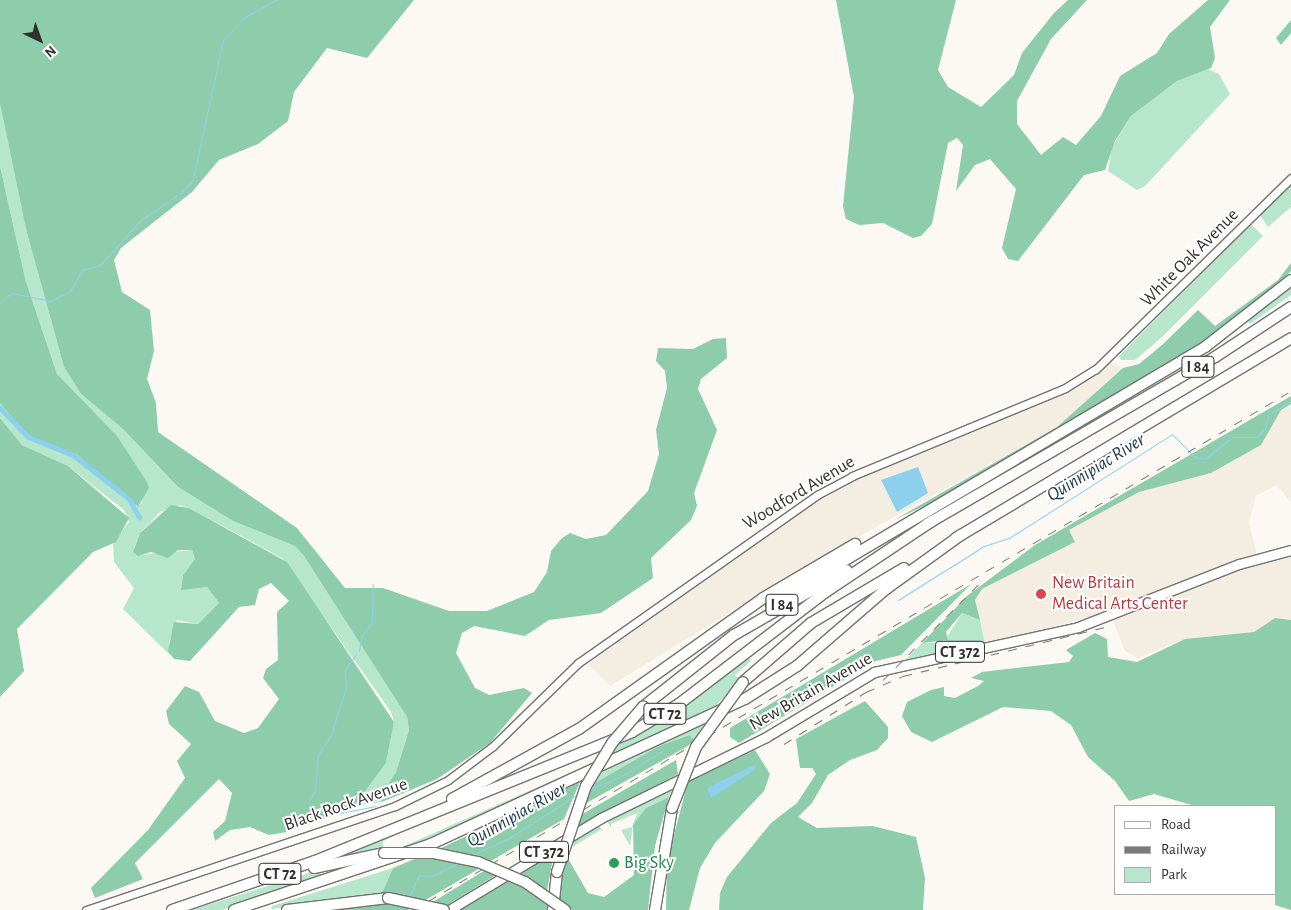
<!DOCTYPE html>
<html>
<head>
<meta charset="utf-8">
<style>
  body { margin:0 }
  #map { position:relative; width:1291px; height:910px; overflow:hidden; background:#fcf9f5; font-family:"Alegreya Sans",sans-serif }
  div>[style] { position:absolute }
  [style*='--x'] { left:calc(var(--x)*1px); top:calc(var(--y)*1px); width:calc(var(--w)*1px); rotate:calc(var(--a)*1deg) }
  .built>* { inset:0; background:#f4ede2 }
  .green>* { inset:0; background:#b6e6cc }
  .forest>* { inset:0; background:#8ecdac }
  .water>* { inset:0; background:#8cd0ed }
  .stream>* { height:1px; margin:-0.5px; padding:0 0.5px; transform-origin:0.5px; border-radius:0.5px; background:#8cd0ed }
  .canal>* { height:5px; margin:-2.5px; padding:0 2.5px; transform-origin:2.5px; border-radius:2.5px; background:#8cd0ed }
  .roads { filter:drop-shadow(1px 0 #74726e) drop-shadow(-1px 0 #74726e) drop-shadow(0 1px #74726e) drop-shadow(0 -1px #74726e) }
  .tertiary>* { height:7px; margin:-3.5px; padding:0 3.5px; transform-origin:3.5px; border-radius:3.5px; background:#fff }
  .primary>* { height:9px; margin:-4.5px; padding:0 4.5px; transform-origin:4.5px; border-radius:4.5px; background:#fff }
  .motorway>* { height:10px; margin:-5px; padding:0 5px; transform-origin:5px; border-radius:5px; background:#fff }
  .rail>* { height:1px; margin-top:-0.5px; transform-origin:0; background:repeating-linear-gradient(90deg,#7b7a77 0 9px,transparent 0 18px) }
  .bridges { filter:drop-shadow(1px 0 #74726e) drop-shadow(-1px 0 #74726e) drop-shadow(0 1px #74726e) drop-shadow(0 -1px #74726e) }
  .motorway-bridge>* { height:10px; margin:-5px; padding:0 5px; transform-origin:5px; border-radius:5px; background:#fff }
  .dots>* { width:14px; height:14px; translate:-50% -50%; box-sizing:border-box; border:2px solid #fff; border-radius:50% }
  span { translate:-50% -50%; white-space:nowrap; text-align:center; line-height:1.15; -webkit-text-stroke:4px #fff; paint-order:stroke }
  .shield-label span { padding:1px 4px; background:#fff; border:1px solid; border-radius:4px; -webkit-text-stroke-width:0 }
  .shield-label { font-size:16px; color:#31302f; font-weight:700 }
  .street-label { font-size:18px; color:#31302f }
  .health-label { font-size:18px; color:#be3a42 }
  .left { translate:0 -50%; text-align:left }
  .leisure-label { font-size:18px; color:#27864d }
  .water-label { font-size:19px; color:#193946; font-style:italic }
  .legend { position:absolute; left:1114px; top:805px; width:162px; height:90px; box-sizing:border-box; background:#fff; border:1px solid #adacac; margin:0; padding:6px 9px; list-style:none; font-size:15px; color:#31302f }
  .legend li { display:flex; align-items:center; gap:10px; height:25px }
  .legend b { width:25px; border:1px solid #adacac }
  .north { position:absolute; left:15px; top:15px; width:50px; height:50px; -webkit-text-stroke:4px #fff; paint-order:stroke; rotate:138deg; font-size:14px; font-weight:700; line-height:20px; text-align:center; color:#31302f }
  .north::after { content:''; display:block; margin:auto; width:18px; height:22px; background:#31302f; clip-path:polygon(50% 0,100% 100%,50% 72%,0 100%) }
</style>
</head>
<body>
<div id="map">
  <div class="built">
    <div style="clip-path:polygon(1109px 362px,1123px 368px,1057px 427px,806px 566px,610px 686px,588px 664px,810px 506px,866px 475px,1064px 393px)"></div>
    <div style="clip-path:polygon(1291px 404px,1291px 502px,1276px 485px,1256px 496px,1249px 523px,1257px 554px,1114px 611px,985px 645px,975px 600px,982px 589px,1075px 542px,1069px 530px,1139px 492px,1211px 473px,1261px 445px,1281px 410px)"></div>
    <div style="clip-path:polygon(1291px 550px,1291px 620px,1275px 618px,1254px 632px,1185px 639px,1138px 658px,1125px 651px,1111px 616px,1198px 580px)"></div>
  </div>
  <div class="green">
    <div style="clip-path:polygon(0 0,27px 233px,64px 367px,81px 394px,123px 429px,178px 487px,233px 521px,295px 546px,304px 556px,407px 717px,409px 730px,396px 772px,385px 788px,382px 802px,354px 806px,386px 763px,394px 722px,391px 712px,282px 558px,189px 508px,180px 505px,160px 512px,140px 533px,134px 548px,141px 555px,192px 550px,195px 559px,183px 575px,181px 589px,207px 587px,219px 603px,198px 624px,177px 620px,169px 642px,171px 656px,123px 609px,134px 588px,114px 562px,113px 543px,129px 522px,124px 510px,68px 466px,22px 445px,0 418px,0 403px,40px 442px,76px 454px,137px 507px,142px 503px,147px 482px,57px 374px,26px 282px,0 166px)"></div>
    <div style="clip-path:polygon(1208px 69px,1219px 74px,1230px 94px,1145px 186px,1137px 190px,1108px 171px,1112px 147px,1131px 116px,1177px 81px)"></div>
    <div style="clip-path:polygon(1291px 183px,1291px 207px,1268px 227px,1260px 215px)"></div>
    <div style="clip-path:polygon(1251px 224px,1263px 236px,1161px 338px,1135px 360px,1121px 360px,1119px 356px)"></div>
    <div style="clip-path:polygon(1291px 285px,1291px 295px,1250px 324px,1248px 321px)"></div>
    <div style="clip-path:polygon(962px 613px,980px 620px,985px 645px,906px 659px,922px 643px,944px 642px)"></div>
    <div style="clip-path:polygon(748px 657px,751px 661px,735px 675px,739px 679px,712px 711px,607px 760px,619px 743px,676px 712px)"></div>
    <div style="clip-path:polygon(704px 724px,694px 740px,688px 735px,659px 746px,593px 784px,598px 774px)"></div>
    <div style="clip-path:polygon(590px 764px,586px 770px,412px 848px,400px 848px)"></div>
    <div style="clip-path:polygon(673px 786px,669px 797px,646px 808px,640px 818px,633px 825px,630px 846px,621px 830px,632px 827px,637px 813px,611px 824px,611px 828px,608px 823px,611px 818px)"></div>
    <div style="clip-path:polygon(428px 820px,383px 841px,383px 850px,341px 855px)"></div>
    <div style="clip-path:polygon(598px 826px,606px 832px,602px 829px,569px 849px,567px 857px,570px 843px)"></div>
    <div style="clip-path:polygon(355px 866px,222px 910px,191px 910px,319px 870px,321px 875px)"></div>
    <div style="clip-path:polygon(393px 868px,381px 895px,271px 909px,272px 906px)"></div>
  </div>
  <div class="forest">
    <div style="clip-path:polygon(0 0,414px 0,367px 58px,327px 48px,294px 92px,288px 121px,258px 144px,219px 160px,192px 192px,121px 248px,114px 260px,122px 292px,150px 310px,154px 351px,147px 379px,156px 403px,158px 432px,297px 528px,345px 588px,383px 588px,449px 611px,487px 611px,534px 592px,547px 572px,551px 551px,562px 538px,570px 533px,586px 539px,606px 535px,648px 491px,659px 454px,656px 430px,667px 388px,665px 371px,656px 361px,658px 348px,693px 349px,713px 339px,726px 338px,727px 358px,701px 379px,698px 389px,717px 430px,694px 493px,697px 506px,691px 520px,651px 558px,653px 578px,601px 613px,549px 620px,525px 636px,474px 626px,462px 633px,456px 653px,475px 688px,489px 695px,524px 688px,532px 693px,490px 743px,437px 779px,382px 802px,380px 796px,396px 772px,409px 730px,407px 717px,304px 556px,295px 546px,233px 521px,178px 487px,123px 429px,81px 394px,64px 367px,27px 233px,0 103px)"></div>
    <div style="clip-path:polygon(836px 0,956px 0,938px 70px,948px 87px,981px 107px,1014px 75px,1022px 53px,1054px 13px,1068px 0,1087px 0,1051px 39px,1017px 101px,1017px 124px,1041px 155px,1063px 137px,1076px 145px,1101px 116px,1120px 76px,1157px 53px,1169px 34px,1208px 0,1230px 0,1210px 27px,1215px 58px,1211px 68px,1177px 81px,1131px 116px,1115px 141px,1105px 170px,1084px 175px,1018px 261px,1008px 259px,1002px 248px,1016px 189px,990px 159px,975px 165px,956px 191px,963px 145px,957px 138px,948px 143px,932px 224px,921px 236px,913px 238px,883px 223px,859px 225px,846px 219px,843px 206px,854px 97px)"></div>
    <div style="clip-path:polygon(1291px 20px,1291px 33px,1281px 45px,1276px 38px)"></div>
    <div style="clip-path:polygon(0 166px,26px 282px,57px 374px,117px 436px,147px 482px,149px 488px,138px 507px,76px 454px,40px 442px,24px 431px,0 403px)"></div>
    <div style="clip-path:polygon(1291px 263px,1291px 271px,1276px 286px,1183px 356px,935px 501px,894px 520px,1057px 427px,1123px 368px,1139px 364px,1162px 345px,1198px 310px,1215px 326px,1278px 280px)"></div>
    <div style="clip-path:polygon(1291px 396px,1291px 404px,1281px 410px,1261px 445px,1211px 473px,1139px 492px,1069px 530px,1075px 542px,982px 589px,975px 600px,980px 620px,962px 613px,946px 632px,948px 640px,922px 643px,967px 596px,1035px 545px)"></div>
    <div style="clip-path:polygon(0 418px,22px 445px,68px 466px,129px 518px,116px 542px,93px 552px,17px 629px,24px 671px,0 697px)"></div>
    <div style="clip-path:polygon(171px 505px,189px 508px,287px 562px,394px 722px,386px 763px,352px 809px,287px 832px,269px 835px,250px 827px,230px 830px,215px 841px,213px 832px,225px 821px,232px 793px,219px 779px,135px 863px,143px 879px,95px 898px,91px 888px,148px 830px,185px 778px,177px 761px,191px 744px,169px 724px,166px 711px,185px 686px,199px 692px,215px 721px,244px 733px,258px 728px,279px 699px,263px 678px,266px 669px,278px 660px,277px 612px,289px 601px,271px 583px,259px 589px,255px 605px,239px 607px,190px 661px,174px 659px,168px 651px,174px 622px,198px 624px,219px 603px,207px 587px,181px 590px,183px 575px,195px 559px,192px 550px,178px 550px,168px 558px,151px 552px,138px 556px,133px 552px,140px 533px)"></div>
    <div style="clip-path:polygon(971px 584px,901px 655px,876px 661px,739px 743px,730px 737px,730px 728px)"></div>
    <div style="clip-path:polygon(1275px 618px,1291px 620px,1291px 910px,1275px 905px,1275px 806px,1195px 806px,1154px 794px,1129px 801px,1115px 781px,1088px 757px,1071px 725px,1051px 711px,1003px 707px,932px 742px,911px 732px,902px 716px,907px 702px,931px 690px,944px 687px,944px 696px,955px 698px,978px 686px,984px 681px,971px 678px,982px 672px,1069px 662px,1073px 656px,1066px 650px,1095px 633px,1107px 639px,1108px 657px,1137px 662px,1185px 639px,1254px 632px)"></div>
    <div style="clip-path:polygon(865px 701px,888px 727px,888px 738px,877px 750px,850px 760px,828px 775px,812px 803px,798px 817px,817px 828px,873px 826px,916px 837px,925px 878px,923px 910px,719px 910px,720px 893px,727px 877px,771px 823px,797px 803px,816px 774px,812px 768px,800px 768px,796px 739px)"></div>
    <div style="clip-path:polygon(689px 735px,694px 740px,688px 746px,583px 805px,593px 784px,659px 746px)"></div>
    <div style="clip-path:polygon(755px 750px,770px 774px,764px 791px,715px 843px,700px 868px,689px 910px,666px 910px,667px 862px,688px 781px)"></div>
    <div style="clip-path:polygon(676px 760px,678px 774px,574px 829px,579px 816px)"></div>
    <div style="clip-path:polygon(580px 782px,564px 819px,489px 862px,437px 850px)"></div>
    <div style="clip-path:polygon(669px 797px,655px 846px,648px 910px,572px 910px,559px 899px,566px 855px,588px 893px,604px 897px,634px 875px,633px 825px,646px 808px)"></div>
    <div style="clip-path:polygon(554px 852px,547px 891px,520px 875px,545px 858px)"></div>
    <div style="clip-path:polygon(424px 855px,482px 867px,424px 901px,381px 895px,393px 868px)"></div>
    <div style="clip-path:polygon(487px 869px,499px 873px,444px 907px,431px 903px)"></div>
    <div style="clip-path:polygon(513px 879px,547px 900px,547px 910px,459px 910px)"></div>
    <div style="clip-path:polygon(388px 902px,415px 906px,408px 910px,323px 910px)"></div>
  </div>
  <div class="water">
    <div style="clip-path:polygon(918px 467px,928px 493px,897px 512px,881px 480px)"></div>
    <div style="clip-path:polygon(756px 764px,755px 770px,711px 798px,707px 788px)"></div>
  </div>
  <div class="stream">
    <div style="--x:0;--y:303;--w:15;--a:-42"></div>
    <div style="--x:11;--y:293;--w:41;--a:11.3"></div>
    <div style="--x:51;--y:301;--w:21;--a:-28"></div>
    <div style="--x:70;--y:291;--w:24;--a:-60"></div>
    <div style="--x:82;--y:270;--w:19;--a:-16"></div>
    <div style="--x:100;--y:265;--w:61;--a:-47.7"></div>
    <div style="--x:141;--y:220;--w:48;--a:-34"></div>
    <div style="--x:181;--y:193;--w:18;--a:-49"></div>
    <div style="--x:193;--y:179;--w:142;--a:-77.8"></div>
    <div style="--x:223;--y:40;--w:32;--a:-46"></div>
    <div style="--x:245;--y:17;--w:35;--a:-29"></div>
    <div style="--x:898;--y:600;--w:102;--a:-32.1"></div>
    <div style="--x:984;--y:546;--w:26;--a:-18"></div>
    <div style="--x:1009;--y:538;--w:193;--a:-32.5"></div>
    <div style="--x:1172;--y:434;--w:33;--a:45"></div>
    <div style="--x:1195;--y:457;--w:10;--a:11"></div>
    <div style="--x:1205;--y:459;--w:35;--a:-39"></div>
    <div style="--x:1232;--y:437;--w:25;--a:0"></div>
    <div style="--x:1257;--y:437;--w:11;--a:-45"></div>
    <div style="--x:1265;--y:429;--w:14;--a:-78"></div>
    <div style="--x:1268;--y:415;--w:27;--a:-31"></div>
    <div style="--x:359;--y:651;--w:15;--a:-82"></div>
    <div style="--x:361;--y:636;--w:17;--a:-50"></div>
    <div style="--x:372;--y:623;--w:39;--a:-89"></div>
    <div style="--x:356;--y:654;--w:19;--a:125"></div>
    <div style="--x:345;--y:670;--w:17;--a:87"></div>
    <div style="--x:346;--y:687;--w:50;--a:107.4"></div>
    <div style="--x:331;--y:735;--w:24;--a:123"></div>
    <div style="--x:318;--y:755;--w:36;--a:95"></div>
    <div style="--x:315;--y:791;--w:13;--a:122"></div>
    <div style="--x:308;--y:802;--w:17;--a:69"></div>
    <div style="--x:314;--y:818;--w:63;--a:-11"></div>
    <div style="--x:589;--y:789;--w:31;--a:-21"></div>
    <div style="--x:618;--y:778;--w:52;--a:-31.5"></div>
    <div style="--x:472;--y:855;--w:41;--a:-24.7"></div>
    <div style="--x:509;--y:838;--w:82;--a:-32.5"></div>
    <div style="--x:409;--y:898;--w:25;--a:-67"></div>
    <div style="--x:419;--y:875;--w:13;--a:4"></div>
    <div style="--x:432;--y:876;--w:31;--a:-27"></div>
  </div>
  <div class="canal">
    <div style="--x:0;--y:408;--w:40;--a:46"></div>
    <div style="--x:28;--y:437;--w:48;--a:21.8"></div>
    <div style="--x:73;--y:455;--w:71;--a:38.2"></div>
    <div style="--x:129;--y:499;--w:21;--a:61"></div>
  </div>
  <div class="roads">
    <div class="tertiary">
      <div style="--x:86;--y:910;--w:326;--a:-18.6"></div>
      <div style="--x:395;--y:806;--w:59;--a:-26.1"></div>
      <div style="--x:448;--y:780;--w:56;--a:-37.1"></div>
      <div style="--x:493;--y:746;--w:119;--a:-44.3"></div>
      <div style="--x:578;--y:663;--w:292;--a:-35.1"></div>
      <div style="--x:817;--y:495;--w:40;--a:-28"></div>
      <div style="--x:852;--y:476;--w:230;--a:-22.4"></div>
      <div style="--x:1065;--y:388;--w:36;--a:-32"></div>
      <div style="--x:1096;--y:369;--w:273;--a:-44.4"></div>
    </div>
    <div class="primary">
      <div style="--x:449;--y:910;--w:178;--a:-31.2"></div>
      <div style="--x:601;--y:818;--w:184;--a:-26.1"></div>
      <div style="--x:766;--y:737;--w:126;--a:-31"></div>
      <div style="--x:874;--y:672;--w:209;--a:-12.4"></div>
      <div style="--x:1078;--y:627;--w:173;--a:-21.4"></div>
      <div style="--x:1239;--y:564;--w:54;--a:-15.1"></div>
    </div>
    <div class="motorway">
      <div style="--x:927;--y:524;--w:333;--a:-30.1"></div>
      <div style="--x:1215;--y:357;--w:91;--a:-33.3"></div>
      <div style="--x:956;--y:538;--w:390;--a:-30.8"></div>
      <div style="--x:771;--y:604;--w:504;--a:-30.63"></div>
      <div style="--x:1205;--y:347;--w:109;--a:-37.9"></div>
      <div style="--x:743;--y:682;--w:90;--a:-40.9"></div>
      <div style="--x:811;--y:623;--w:108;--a:-30.6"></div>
      <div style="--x:643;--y:707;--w:116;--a:-38.4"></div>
      <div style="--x:734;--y:635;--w:130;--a:-29.9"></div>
      <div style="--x:452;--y:799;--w:145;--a:-28.9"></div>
      <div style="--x:579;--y:729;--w:226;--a:-35.4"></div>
      <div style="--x:763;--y:598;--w:107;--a:-30.4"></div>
      <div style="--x:314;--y:868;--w:72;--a:-12.1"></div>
      <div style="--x:172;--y:910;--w:151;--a:-18.9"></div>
      <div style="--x:315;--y:861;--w:342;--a:-22.1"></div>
      <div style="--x:632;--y:732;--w:55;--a:-30.8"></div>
      <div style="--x:679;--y:704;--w:186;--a:-37.4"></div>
      <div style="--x:827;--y:591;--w:126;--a:-33.7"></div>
      <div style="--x:234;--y:910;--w:208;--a:-18.5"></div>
      <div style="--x:431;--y:844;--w:346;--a:-24.8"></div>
      <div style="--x:745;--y:699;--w:62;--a:-32.4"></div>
      <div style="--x:797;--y:666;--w:118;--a:-40.9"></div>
      <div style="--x:886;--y:589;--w:92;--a:-35.8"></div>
      <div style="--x:287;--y:910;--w:102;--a:-6.8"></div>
      <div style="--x:553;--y:910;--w:38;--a:-84"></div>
      <div style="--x:655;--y:910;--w:103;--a:-80.5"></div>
    </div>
  </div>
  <div class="rail">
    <div style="--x:883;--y:680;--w:143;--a:-45"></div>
    <div style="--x:784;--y:744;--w:97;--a:-32.4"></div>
    <div style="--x:866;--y:692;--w:40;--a:-23.4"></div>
    <div style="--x:903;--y:676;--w:209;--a:-13.6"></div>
    <div style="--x:413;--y:910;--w:1020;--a:-30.59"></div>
  </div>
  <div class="bridges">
    <div class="motorway-bridge">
      <div style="--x:672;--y:808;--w:66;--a:-68.5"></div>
      <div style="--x:696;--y:747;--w:80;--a:-54.1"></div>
      <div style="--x:384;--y:853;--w:50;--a:0"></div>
      <div style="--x:434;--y:853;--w:45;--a:11.6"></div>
      <div style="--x:478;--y:862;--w:51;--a:23.1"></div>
      <div style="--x:525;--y:882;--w:49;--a:35"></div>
      <div style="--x:557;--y:872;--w:91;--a:-71.4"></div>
      <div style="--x:586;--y:786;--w:50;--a:-58.8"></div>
      <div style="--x:612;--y:743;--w:48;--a:-49.3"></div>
      <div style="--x:388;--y:898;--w:57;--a:12.1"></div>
    </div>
  </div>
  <div class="dots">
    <div style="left:1041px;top:594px;background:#e0444e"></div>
    <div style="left:614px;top:863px;background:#2e9e5b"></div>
  </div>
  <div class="shield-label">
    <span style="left:1198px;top:367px">I 84</span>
    <span style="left:782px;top:605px">I 84</span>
    <span style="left:960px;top:652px">CT 372</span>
    <span style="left:665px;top:714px">CT 72</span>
    <span style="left:544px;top:852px">CT 372</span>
    <span style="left:280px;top:874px">CT 72</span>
  </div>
  <div class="street-label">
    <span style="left:1190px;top:258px;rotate:-45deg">White Oak Avenue</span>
    <span style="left:799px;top:493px;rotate:-31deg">Woodford Avenue</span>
    <span style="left:811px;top:692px;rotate:-30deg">New Britain Avenue</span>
    <span style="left:346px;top:805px;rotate:-19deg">Black Rock Avenue</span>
  </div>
  <div class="health-label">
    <span class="left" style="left:1052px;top:594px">New Britain<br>Medical Arts Center</span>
  </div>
  <div class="leisure-label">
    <span class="left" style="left:624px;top:863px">Big Sky</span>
  </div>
  <div class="water-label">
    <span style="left:1096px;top:468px;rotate:-32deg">Quinnipiac River</span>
    <span style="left:517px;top:815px;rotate:-30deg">Quinnipiac River</span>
  </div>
  <ul class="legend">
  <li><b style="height:6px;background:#fff"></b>Road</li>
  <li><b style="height:6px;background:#7b7a77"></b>Railway</li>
  <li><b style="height:14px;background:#b6e6cc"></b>Park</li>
  </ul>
  <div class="north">N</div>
</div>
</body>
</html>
